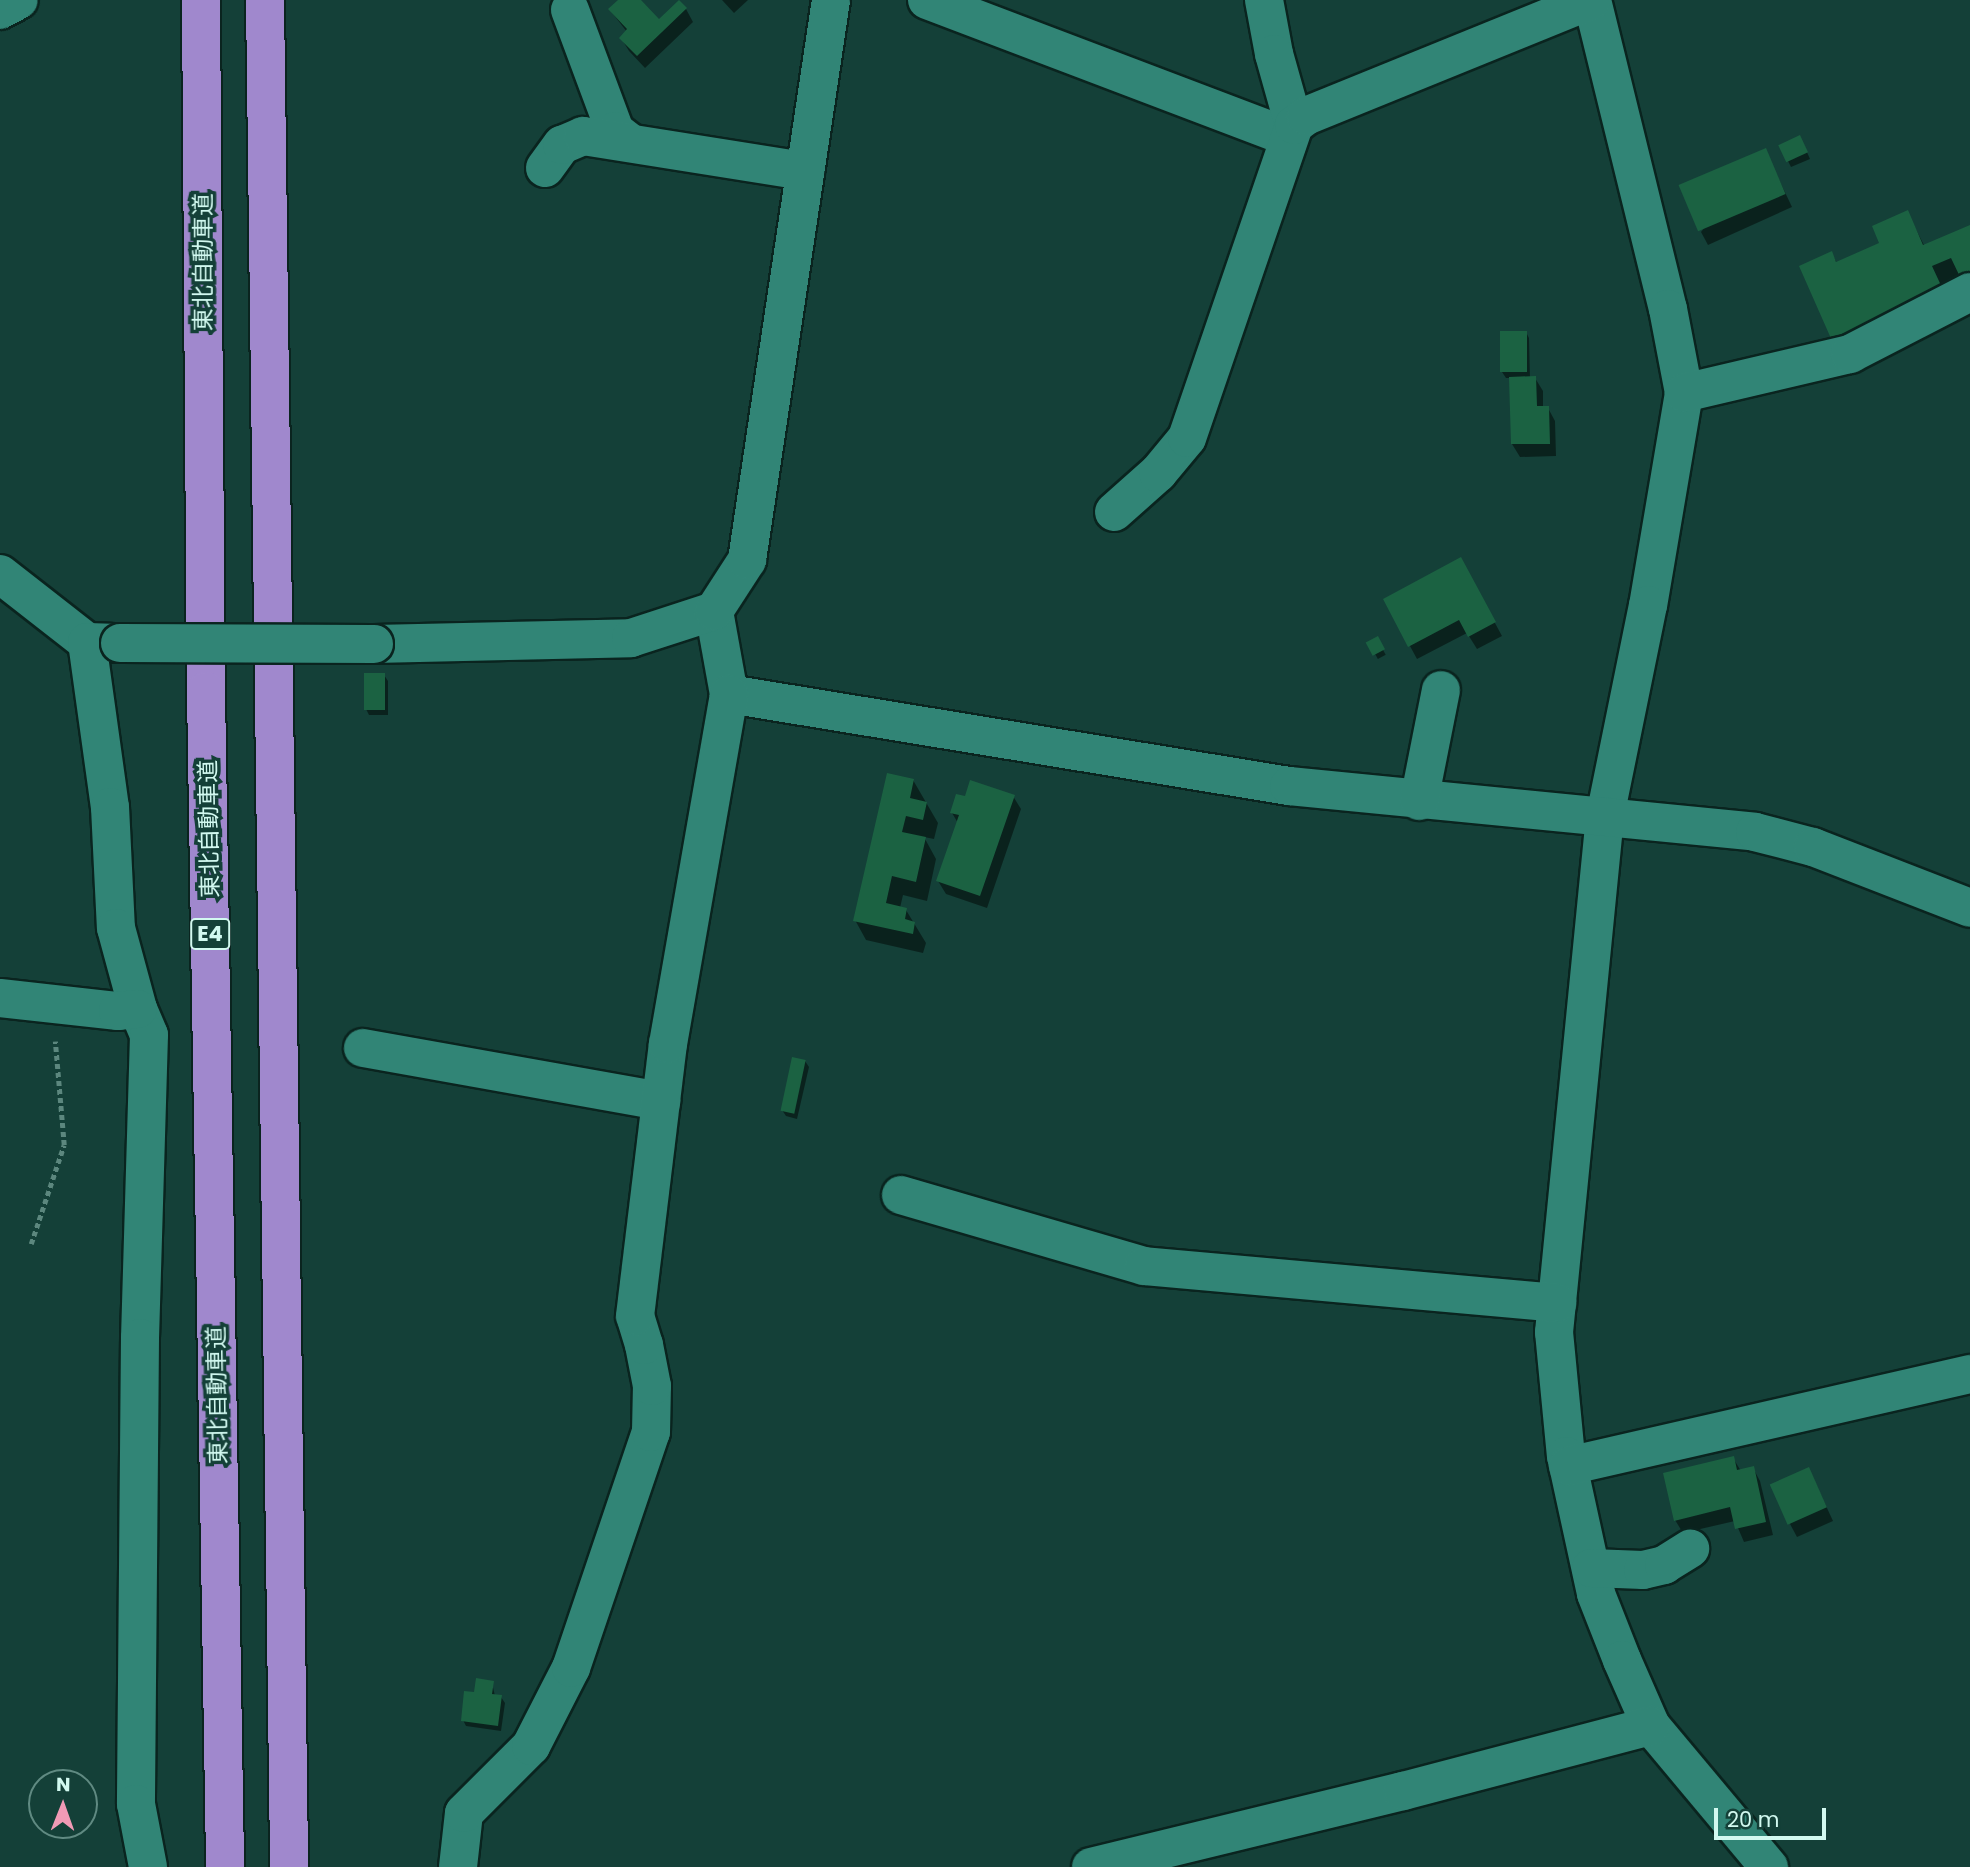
<!DOCTYPE html>
<html>
<head>
<meta charset="utf-8">
<style>
  body { margin:0 }
  #map { position:relative; width:1970px; height:1867px; overflow:hidden; background:#144038; font-family:Poppins,"Noto Sans JP",sans-serif }
  div>[style] { position:absolute }
  [style*='--x'] { left:calc(var(--x)*1px); top:calc(var(--y)*1px); width:calc(var(--w)*1px); rotate:calc(var(--a)*1deg) }
  .shadow>* { inset:0; background:#0007; transform-origin:0 0 }
  .building>* { inset:0; background:#1b6242; transform-origin:0 0 }
  .path>* { height:4.5px; margin-top:-2.25px; transform-origin:0; background:repeating-linear-gradient(90deg,#5c877e 0 5px,transparent 0 8.5px) }
  .roads { filter:drop-shadow(2px 0 #0a241f) drop-shadow(-2px 0 #0a241f) drop-shadow(0 2px #0a241f) drop-shadow(0 -2px #0a241f) }
  .minor>* { height:38px; margin:-19px; padding:0 19px; transform-origin:19px; border-radius:19px; background:#318576 }
  .highway>* { height:38px; margin:-19px; padding:0 19px; transform-origin:19px; border-radius:19px; background:#a088cd }
  .bridges { filter:drop-shadow(2px 0 #0a241f) drop-shadow(-2px 0 #0a241f) drop-shadow(0 2px #0a241f) drop-shadow(0 -2px #0a241f) }
  .minor-bridge>* { height:38px; margin:-19px; padding:0 19px; transform-origin:19px; border-radius:19px; background:#318576 }
  span { translate:-50% -50%; white-space:nowrap; text-align:center; line-height:1.15; -webkit-text-stroke:7px #144038; paint-order:stroke }
  .shield-label span { padding:2px 5px; background:#144038; border:2px solid; border-radius:5px; -webkit-text-stroke-width:0 }
  .shield-label { font-size:21px; color:#d2f9f0; font-weight:700 }
  .street-label { font-size:23px; color:#d2f9f0 }
  .north { position:absolute; left:28px; top:1769px; width:70px; height:70px; box-sizing:border-box; background:#144038; border:2px solid #608a82; border-radius:50%; rotate:1deg; font-size:19px; font-weight:700; line-height:28px; text-align:center; color:#d2f9f0 }
  .north::after { content:''; display:block; margin:auto; width:24px; height:32px; background:#f09ab5; clip-path:polygon(50% 0,100% 100%,50% 72%,0 100%) }
  .scale { position:absolute; left:1714px; top:1808px; width:112px; height:32px; box-sizing:border-box; border:4px solid #d2f9f0; border-top:0; padding-left:9px; font-size:21px; line-height:24px; white-space:nowrap; color:#d2f9f0; -webkit-text-stroke:5px #144038; paint-order:stroke }
</style>
</head>
<body>
<div id="map">
  <div class="shadow">
    <div style="clip-path:polygon(620px 0,639px 0,659px 21px,686px 9px,693px 22px,645px 68px,629px 51px,621px 38px,627px 32px,610px 10px)"></div>
    <div style="clip-path:polygon(722px 0,748px 0,734px 13px)"></div>
    <div style="clip-path:polygon(1803px 143px,1810px 159px,1791px 167px,1780px 145px)"></div>
    <div style="clip-path:polygon(1765px 150px,1792px 207px,1708px 245px,1701px 232px)"></div>
    <div style="clip-path:polygon(1907px 212px,1925px 247px,1970px 227px,1970px 291px,1846px 362px,1831px 253px,1837px 263px,1881px 243px)"></div>
    <div style="clip-path:polygon(1526px 332px,1529px 338px,1530px 378px,1535px 378px,1543px 391px,1543px 408px,1548px 408px,1555px 421px,1556px 456px,1520px 457px,1512px 444px,1511px 378px,1506px 378px,1502px 372px)"></div>
    <div style="clip-path:polygon(1468px 573px,1502px 636px,1477px 649px,1467px 633px,1417px 659px,1385px 600px)"></div>
    <div style="left:1377px;top:639px;width:18px;height:9px;rotate:61deg"></div>
    <div style="clip-path:polygon(384px 675px,388px 681px,388px 715px,369px 715px,366px 709px)"></div>
    <div style="clip-path:polygon(913px 780px,938px 823px,934px 839px,924px 837px,936px 859px,927px 901px,903px 895px,900px 908px,906px 910px,926px 943px,923px 953px,866px 940px,855px 920px)"></div>
    <div style="clip-path:polygon(1013px 796px,1021px 809px,987px 908px,946px 894px,938px 881px,958px 823px,952px 813px,966px 798px)"></div>
    <div style="clip-path:polygon(805px 1061px,809px 1067px,797px 1119px,786px 1116px,782px 1110px)"></div>
    <div style="clip-path:polygon(1733px 1458px,1741px 1471px,1753px 1468px,1760px 1481px,1773px 1535px,1744px 1542px,1735px 1521px,1683px 1533px,1675px 1520px)"></div>
    <div style="clip-path:polygon(1809px 1469px,1833px 1521px,1797px 1537px,1790px 1524px)"></div>
    <div style="clip-path:polygon(492px 1683px,495px 1696px,501px 1697px,505px 1703px,501px 1731px,466px 1726px,463px 1720px,476px 1694px)"></div>
  </div>
  <div class="building">
    <div style="clip-path:polygon(618px 0,641px 0,659px 19px,679px 0,687px 8px,637px 56px,619px 38px,627px 29px,608px 9px)"></div>
    <div style="left:1800px;top:135px;width:19px;height:24px;rotate:65deg"></div>
    <div style="left:1766px;top:148px;width:50px;height:95px;rotate:67deg"></div>
    <div style="clip-path:polygon(1908px 210px,1923px 245px,1970px 225px,1970px 276px,1961px 279px,1951px 258px,1932px 266px,1945px 294px,1833px 343px,1799px 266px,1832px 251px,1836px 262px,1879px 243px,1872px 226px)"></div>
    <div style="left:1500px;top:331px;width:27px;height:41px"></div>
    <div style="clip-path:polygon(1536px 376px,1537px 406px,1549px 406px,1550px 444px,1511px 444px,1509px 377px)"></div>
    <div style="clip-path:polygon(1461px 557px,1496px 622px,1468px 637px,1459px 620px,1408px 647px,1383px 599px)"></div>
    <div style="left:1378px;top:636px;width:15px;height:14px;rotate:62deg"></div>
    <div style="left:385px;top:673px;width:37px;height:21px;rotate:90deg"></div>
    <div style="clip-path:polygon(887px 773px,914px 779px,910px 798px,927px 802px,923px 820px,906px 816px,902px 832px,926px 837px,916px 882px,892px 876px,886px 903px,907px 908px,905px 919px,915px 922px,913px 934px,853px 921px)"></div>
    <div style="clip-path:polygon(970px 780px,1015px 795px,980px 896px,936px 881px,959px 815px,950px 813px,956px 794px,965px 796px)"></div>
    <div style="left:792px;top:1057px;width:14px;height:55px;rotate:12deg"></div>
    <div style="clip-path:polygon(1734px 1456px,1737px 1470px,1754px 1466px,1766px 1522px,1735px 1529px,1730px 1507px,1674px 1521px,1663px 1473px)"></div>
    <div style="left:1809px;top:1467px;width:44px;height:43px;rotate:66deg"></div>
    <div style="clip-path:polygon(476px 1678px,494px 1681px,492px 1694px,502px 1695px,498px 1726px,461px 1721px,464px 1691px,474px 1692px)"></div>
  </div>
  <div class="path">
    <div style="--x:31;--y:1244;--w:104;--a:-71.6"></div>
    <div style="--x:64;--y:1145;--w:104;--a:-94.9"></div>
  </div>
  <div class="roads">
    <div class="minor">
      <div style="--x:927;--y:0;--w:386;--a:20.8"></div>
      <div style="--x:1264;--y:0;--w:55;--a:79.5"></div>
      <div style="--x:1274;--y:54;--w:74;--a:74.3"></div>
      <div style="--x:1592;--y:0;--w:318;--a:76.2"></div>
      <div style="--x:1668;--y:309;--w:86;--a:79.2"></div>
      <div style="--x:1684;--y:393;--w:215;--a:99.6"></div>
      <div style="--x:1648;--y:605;--w:215;--a:101.5"></div>
      <div style="--x:1605;--y:816;--w:519;--a:95.64"></div>
      <div style="--x:1554;--y:1332;--w:125;--a:84.5"></div>
      <div style="--x:1566;--y:1456;--w:141;--a:77.7"></div>
      <div style="--x:1596;--y:1594;--w:71;--a:68.5"></div>
      <div style="--x:1622;--y:1660;--w:72;--a:66.3"></div>
      <div style="--x:1651;--y:1726;--w:184;--a:50.1"></div>
      <div style="--x:0;--y:10;--w:21;--a:-28"></div>
      <div style="--x:570;--y:10;--w:129;--a:69.6"></div>
      <div style="--x:615;--y:131;--w:18;--a:38"></div>
      <div style="--x:545;--y:168;--w:29;--a:-54"></div>
      <div style="--x:562;--y:145;--w:23;--a:-23"></div>
      <div style="--x:583;--y:136;--w:225;--a:9"></div>
      <div style="--x:1684;--y:393;--w:171;--a:-13.2"></div>
      <div style="--x:1850;--y:354;--w:135;--a:-27.3"></div>
      <div style="--x:1114;--y:512;--w:59;--a:-41.6"></div>
      <div style="--x:1158;--y:473;--w:45;--a:-50.4"></div>
      <div style="--x:1187;--y:438;--w:331;--a:-71.1"></div>
      <div style="--x:1294;--y:125;--w:15;--a:-37"></div>
      <div style="--x:1306;--y:116;--w:308;--a:-22.1"></div>
      <div style="--x:0;--y:574;--w:110;--a:38"></div>
      <div style="--x:87;--y:642;--w:24;--a:2"></div>
      <div style="--x:714;--y:611;--w:84;--a:79.8"></div>
      <div style="--x:729;--y:694;--w:568;--a:9.33"></div>
      <div style="--x:1289;--y:786;--w:468;--a:5.6"></div>
      <div style="--x:1755;--y:832;--w:60;--a:14.5"></div>
      <div style="--x:1813;--y:847;--w:168;--a:21.2"></div>
      <div style="--x:87;--y:642;--w:167;--a:82.1"></div>
      <div style="--x:110;--y:807;--w:121;--a:87.2"></div>
      <div style="--x:116;--y:928;--w:84;--a:74.8"></div>
      <div style="--x:138;--y:1009;--w:28;--a:67"></div>
      <div style="--x:149;--y:1035;--w:303;--a:91.7"></div>
      <div style="--x:140;--y:1338;--w:466;--a:90.5"></div>
      <div style="--x:136;--y:1804;--w:64;--a:79.2"></div>
      <div style="--x:374;--y:644;--w:257;--a:-1.3"></div>
      <div style="--x:631;--y:638;--w:87;--a:-18"></div>
      <div style="--x:714;--y:611;--w:61;--a:-57.1"></div>
      <div style="--x:747;--y:560;--w:566;--a:-81.47"></div>
      <div style="--x:1419;--y:801;--w:113;--a:-78.8"></div>
      <div style="--x:0;--y:998;--w:119;--a:6.3"></div>
      <div style="--x:118;--y:1011;--w:20;--a:-6"></div>
      <div style="--x:363;--y:1048;--w:303;--a:10.1"></div>
      <div style="--x:901;--y:1195;--w:253;--a:16.3"></div>
      <div style="--x:1144;--y:1266;--w:415;--a:5.1"></div>
      <div style="--x:1568;--y:1466;--w:412;--a:-12.9"></div>
      <div style="--x:1591;--y:1568;--w:52;--a:2.2"></div>
      <div style="--x:1643;--y:1570;--w:22;--a:-13"></div>
      <div style="--x:1664;--y:1565;--w:31;--a:-32"></div>
      <div style="--x:458;--y:1867;--w:54;--a:-83.7"></div>
      <div style="--x:464;--y:1813;--w:95;--a:-45"></div>
      <div style="--x:531;--y:1746;--w:88;--a:-62.9"></div>
      <div style="--x:571;--y:1668;--w:249;--a:-71.3"></div>
      <div style="--x:651;--y:1432;--w:46;--a:-88.8"></div>
      <div style="--x:652;--y:1386;--w:42;--a:-101"></div>
      <div style="--x:644;--y:1345;--w:30;--a:-107"></div>
      <div style="--x:635;--y:1316;--w:274;--a:-83.1"></div>
      <div style="--x:668;--y:1044;--w:355;--a:-80.1"></div>
      <div style="--x:1091;--y:1867;--w:321;--a:-13.7"></div>
      <div style="--x:1403;--y:1791;--w:256;--a:-14.7"></div>
    </div>
    <div class="highway">
      <div style="--x:201;--y:0;--w:691;--a:89.59"></div>
      <div style="--x:206;--y:691;--w:1176;--a:89.07"></div>
      <div style="--x:265;--y:0;--w:1867;--a:89.26"></div>
    </div>
  </div>
  <div class="bridges">
    <div class="minor-bridge">
      <div style="--x:120;--y:643;--w:254;--a:0.2"></div>
    </div>
  </div>
  <div class="shield-label">
    <span style="left:210px;top:934px">E4</span>
  </div>
  <div class="street-label">
    <span style="left:203px;top:262px;rotate:-90deg">東北自動車道</span>
    <span style="left:209px;top:829px;rotate:-91deg">東北自動車道</span>
    <span style="left:217px;top:1395px;rotate:-91deg">東北自動車道</span>
  </div>
  <div class="north">N</div>
  <div class="scale">20 m</div>
</div>
</body>
</html>
